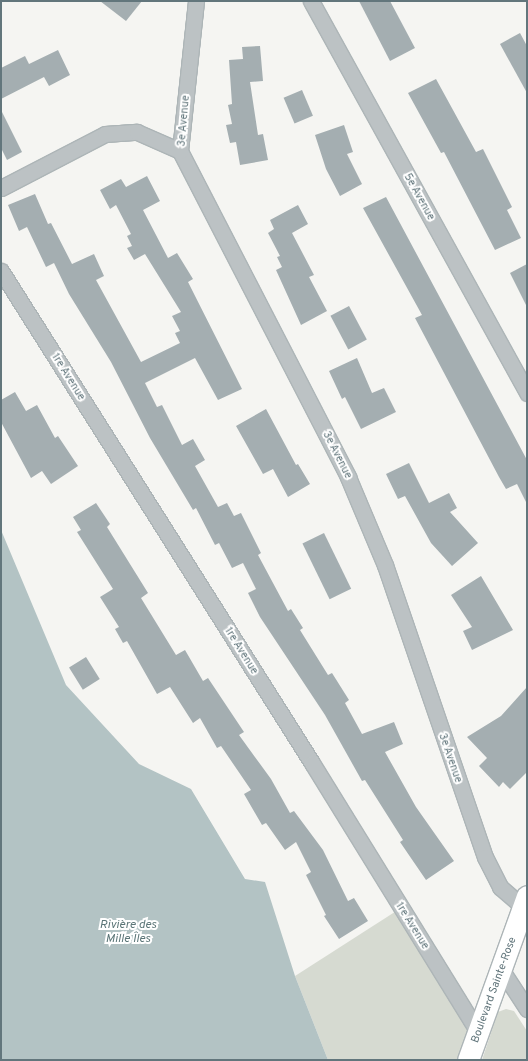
<!DOCTYPE html>
<html>
<head>
<meta charset="utf-8">
<style>
  body { margin:0 }
  #map { position:relative; width:528px; height:1061px; overflow:hidden; background:#f5f5f2; font-family:Overpass,sans-serif }
  div>[style] { position:absolute }
  [style*='--x'] { left:calc(var(--x)*1px); top:calc(var(--y)*1px); width:calc(var(--w)*1px); rotate:calc(var(--a)*1deg) }
  .green>* { inset:0; background:#d6dad1 }
  .water>* { inset:0; background:#b3c3c4 }
  .building>* { inset:0; background:#a4aeb1; transform-origin:0 0 }
  .roads { filter:drop-shadow(1px 0 #adb5b7) drop-shadow(-1px 0 #adb5b7) drop-shadow(0 1px #adb5b7) drop-shadow(0 -1px #adb5b7) }
  .street>* { height:15px; margin:-7.5px; padding:0 7.5px; transform-origin:7.5px; border-radius:7.5px; background:#bcc2c4 }
  .secondary>* { height:21px; margin:-10.5px; padding:0 10.5px; transform-origin:10.5px; border-radius:10.5px; background:#fff }
  span { translate:-50% -50%; white-space:nowrap; text-align:center; line-height:1.15; -webkit-text-stroke:4px #fff; paint-order:stroke }
  .street-label { font-size:11px; color:#62767c }
  .water-label { font-size:12px; color:#5c7678; font-style:italic }
  .frame { position:absolute; inset:0; border:2px solid #62767c; pointer-events:none }
</style>
</head>
<body>
<div id="map">
  <div class="green">
    <div style="clip-path:polygon(401px 908px,478px 1032px,468px 1060px,328px 1060px,295px 976px)"></div>
    <div style="clip-path:polygon(506px 1009px,514px 1011px,527px 1031px,527px 1060px,482px 1060px,498px 1012px)"></div>
  </div>
  <div class="water">
    <div style="clip-path:polygon(1px 530px,66px 685px,139px 764px,191px 789px,245px 879px,265px 882px,295px 976px,328px 1060px,1px 1060px)"></div>
  </div>
  <div class="building">
    <div style="clip-path:polygon(100px 1px,142px 1px,126px 21px)"></div>
    <div style="clip-path:polygon(359px 1px,390px 1px,415px 48px,390px 61px)"></div>
    <div style="clip-path:polygon(520px 33px,527px 46px,527px 93px,500px 44px)"></div>
    <div style="clip-path:polygon(260px 46px,263px 81px,250px 82px,258px 135px,263px 134px,268px 160px,240px 165px,236px 142px,230px 143px,226px 125px,232px 124px,228px 105px,232px 104px,229px 60px,243px 59px,242px 47px)"></div>
    <div style="clip-path:polygon(58px 50px,70px 75px,49px 86px,44px 77px,1px 99px,1px 68px,25px 56px,29px 64px)"></div>
    <div style="clip-path:polygon(436px 79px,476px 152px,483px 149px,512px 207px,507px 210px,521px 238px,495px 250px,444px 152px,441px 153px,408px 93px)"></div>
    <div style="left:302px;top:90px;width:28px;height:20px;rotate:67deg"></div>
    <div style="clip-path:polygon(1px 110px,22px 152px,7px 160px,1px 148px)"></div>
    <div style="clip-path:polygon(344px 125px,353px 152px,347px 154px,362px 184px,340px 196px,326px 169px,315px 135px)"></div>
    <div style="clip-path:polygon(147px 176px,160px 201px,143px 210px,168px 258px,177px 253px,193px 279px,188px 282px,242px 389px,218px 400px,195px 358px,145px 383px,157px 407px,162px 405px,182px 445px,193px 439px,205px 460px,195px 466px,218px 507px,227px 503px,234px 516px,241px 513px,261px 553px,258px 555px,288px 611px,291px 609px,303px 628px,300px 630px,328px 675px,332px 673px,349px 700px,345px 703px,362px 734px,394px 722px,403px 744px,385px 752px,416px 807px,454px 861px,426px 880px,400px 842px,403px 840px,365px 780px,362px 781px,325px 715px,260px 617px,248px 593px,256px 589px,243px 563px,232px 568px,219px 543px,215px 545px,196px 508px,193px 510px,150px 438px,111px 362px,69px 294px,54px 263px,46px 267px,27px 227px,19px 231px,8px 205px,35px 194px,48px 224px,51px 223px,72px 264px,94px 254px,104px 276px,96px 280px,141px 362px,180px 343px,175px 333px,180px 331px,172px 316px,181px 312px,145px 254px,134px 260px,127px 248px,132px 246px,127px 236px,131px 234px,116px 205px,110px 209px,100px 190px,121px 179px,126px 187px)"></div>
    <div style="clip-path:polygon(386px 197px,527px 460px,527px 504px,517px 484px,506px 489px,499px 477px,415px 318px,422px 315px,363px 208px)"></div>
    <div style="clip-path:polygon(298px 205px,308px 224px,292px 233px,314px 275px,309px 277px,327px 311px,301px 325px,276px 270px,282px 267px,277px 257px,280px 256px,268px 233px,274px 229px,270px 220px)"></div>
    <div style="clip-path:polygon(527px 264px,527px 307px,510px 273px)"></div>
    <div style="left:349px;top:306px;width:38px;height:21px;rotate:62deg"></div>
    <div style="clip-path:polygon(357px 358px,372px 393px,384px 388px,396px 412px,361px 429px,345px 397px,342px 399px,329px 371px)"></div>
    <div style="clip-path:polygon(15px 392px,26px 411px,37px 405px,55px 438px,58px 436px,78px 466px,51px 484px,42px 471px,31px 478px,1px 422px,1px 400px)"></div>
    <div style="clip-path:polygon(266px 409px,296px 465px,298px 464px,310px 484px,288px 497px,273px 469px,263px 474px,236px 426px)"></div>
    <div style="clip-path:polygon(409px 463px,429px 503px,449px 493px,457px 508px,450px 512px,478px 543px,452px 566px,431px 543px,405px 496px,398px 499px,386px 474px)"></div>
    <div style="clip-path:polygon(96px 503px,110px 524px,107px 527px,148px 593px,141px 598px,176px 655px,185px 650px,203px 681px,208px 678px,244px 732px,239px 735px,271px 779px,290px 813px,294px 811px,323px 850px,348px 901px,354px 898px,368px 921px,339px 939px,324px 916px,326px 915px,306px 875px,311px 872px,296px 842px,285px 850px,266px 823px,262px 825px,244px 794px,251px 790px,221px 746px,217px 748px,200px 718px,193px 723px,170px 687px,157px 694px,127px 641px,123px 643px,115px 629px,119px 627px,100px 597px,113px 589px,77px 532px,81px 530px,73px 517px)"></div>
    <div style="left:324px;top:533px;width:62px;height:24px;rotate:64deg"></div>
    <div style="clip-path:polygon(481px 576px,513px 630px,472px 650px,463px 631px,472px 627px,451px 595px)"></div>
    <div style="left:86px;top:657px;width:26px;height:20px;rotate:58deg"></div>
    <div style="clip-path:polygon(527px 687px,527px 772px,510px 789px,503px 782px,499px 787px,479px 766px,487px 758px,467px 737px,501px 716px)"></div>
  </div>
  <div class="roads">
    <div class="street">
      <div style="--x:196;--y:1;--w:151;--a:96.1"></div>
      <div style="--x:180;--y:151;--w:367;--a:62.7"></div>
      <div style="--x:348;--y:477;--w:95;--a:67.2"></div>
      <div style="--x:385;--y:565;--w:309;--a:71.1"></div>
      <div style="--x:485;--y:857;--w:34;--a:63"></div>
      <div style="--x:500;--y:887;--w:30;--a:41"></div>
      <div style="--x:311;--y:1;--w:448;--a:61.1"></div>
      <div style="--x:1;--y:188;--w:117;--a:-27.4"></div>
      <div style="--x:105;--y:134;--w:32;--a:-4"></div>
      <div style="--x:137;--y:132;--w:47;--a:23.8"></div>
      <div style="--x:1;--y:271;--w:582;--a:57.7"></div>
      <div style="--x:312;--y:763;--w:316;--a:58.3"></div>
      <div style="--x:501;--y:969;--w:48;--a:57"></div>
    </div>
    <div class="secondary">
      <div style="--x:468;--y:1060;--w:174;--a:-70.2"></div>
    </div>
  </div>
  <div class="street-label">
    <span style="left:184px;top:121px;rotate:-85deg">3e Avenue</span>
    <span style="left:419px;top:197px;rotate:61deg">5e Avenue</span>
    <span style="left:68px;top:377px;rotate:58deg">1re Avenue</span>
    <span style="left:337px;top:455px;rotate:63deg">3e Avenue</span>
    <span style="left:241px;top:651px;rotate:58deg">1re Avenue</span>
    <span style="left:450px;top:758px;rotate:71deg">3e Avenue</span>
    <span style="left:412px;top:926px;rotate:58deg">1re Avenue</span>
    <span style="left:494px;top:990px;rotate:-70deg">Boulevard Sainte-Rose</span>
  </div>
  <div class="water-label">
    <span style="left:128px;top:933px">Rivière des<br>Mille Îles</span>
  </div>
  <div class="frame"></div>
</div>
</body>
</html>
